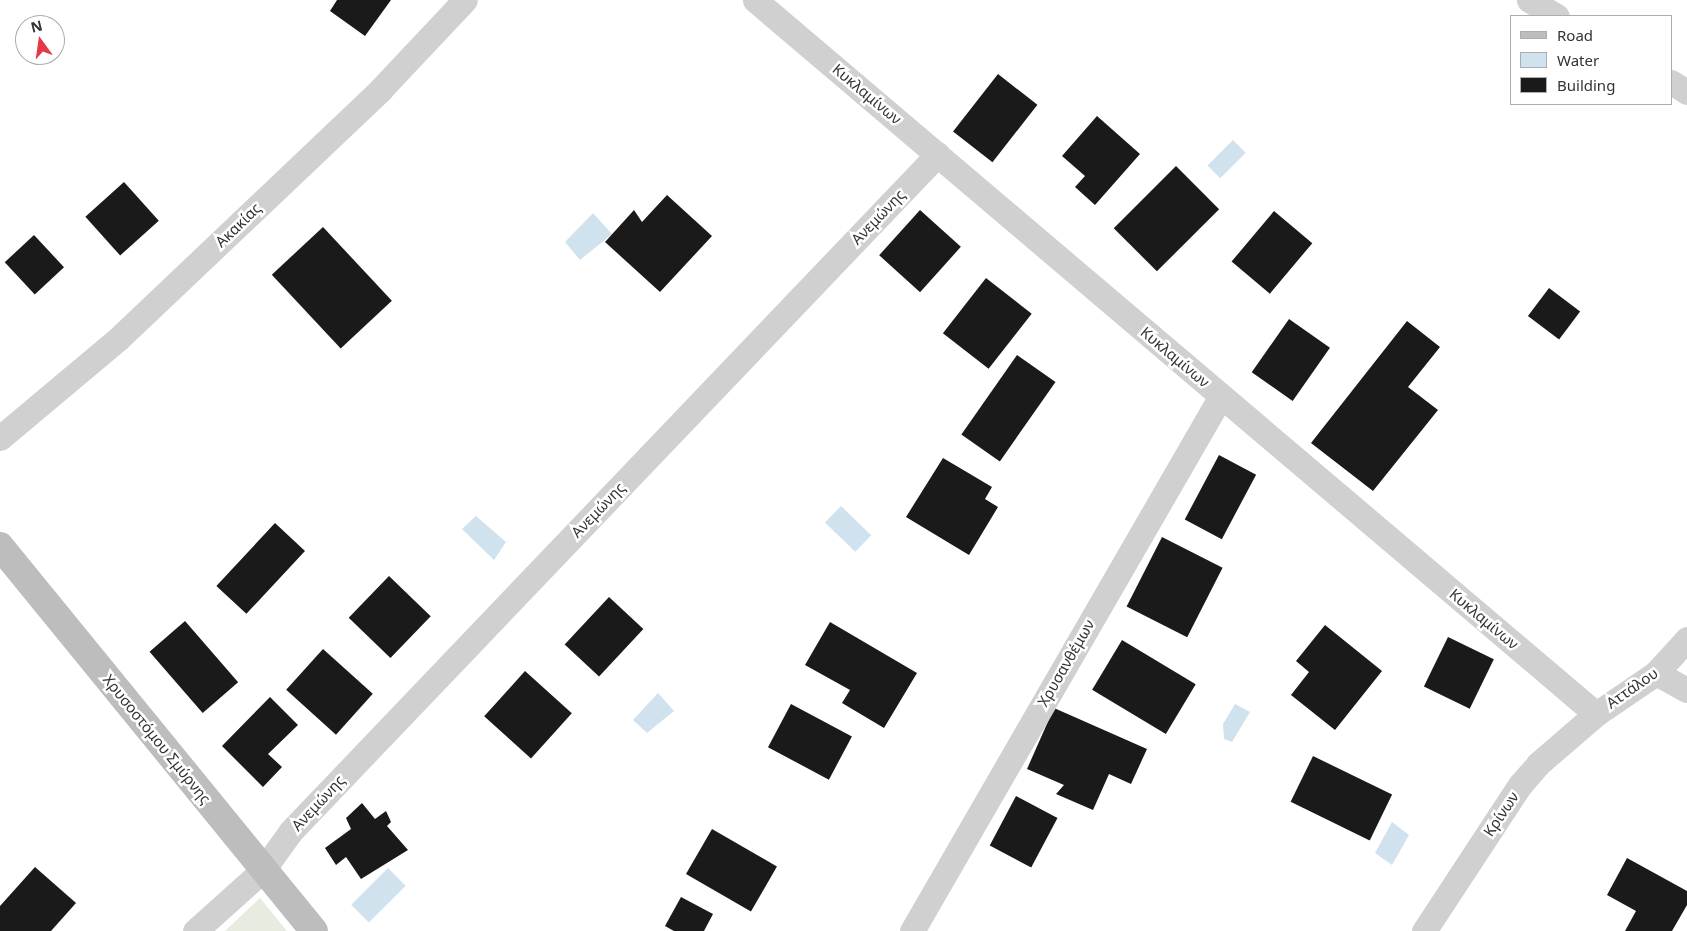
<!DOCTYPE html>
<html>
<head>
<meta charset="utf-8">
<style>
  body { margin:0 }
  #map { position:relative; width:1687px; height:931px; overflow:hidden; background:#fff; font-family:"Noto Sans",sans-serif }
  div>[style] { position:absolute }
  [style*='--x'] { left:calc(var(--x)*1px); top:calc(var(--y)*1px); width:calc(var(--w)*1px); rotate:calc(var(--a)*1deg) }
  .green>* { inset:0; background:#e6ecdf }
  .water>* { inset:0; background:#cfe2ee; transform-origin:0 0 }
  .building>* { inset:0; background:#1a1a1a; transform-origin:0 0 }
  .street>* { height:25px; margin:-12.5px; padding:0 12.5px; transform-origin:12.5px; border-radius:12.5px; background:#d0d0d0 }
  .secondary>* { height:28px; margin:-14px; padding:0 14px; transform-origin:14px; border-radius:14px; background:#bdbdbd }
  span { translate:-50% -50%; white-space:nowrap; text-align:center; line-height:1.15; -webkit-text-stroke:5px #fff; paint-order:stroke }
  .street-label { font-size:15px; color:#333 }
  .legend { position:absolute; left:1510px; top:15px; width:162px; height:90px; box-sizing:border-box; background:#fff; border:1px solid #adadad; margin:0; padding:6px 9px; list-style:none; font-size:15px; color:#333 }
  .legend li { display:flex; align-items:center; gap:10px; height:25px }
  .legend b { width:25px; border:1px solid #adadad }
  .north { position:absolute; left:15px; top:15px; width:50px; height:50px; box-sizing:border-box; background:#fff; border:1px solid #adadad; border-radius:50%; rotate:346deg; font-size:14px; font-weight:700; line-height:20px; text-align:center; color:#333 }
  .north::after { content:''; display:block; margin:auto; width:18px; height:22px; background:#e63946; clip-path:polygon(50% 0,100% 100%,50% 72%,0 100%) }
</style>
</head>
<body>
<div id="map">
  <div class="green">
    <div style="clip-path:polygon(260px 898px,287px 931px,225px 931px)"></div>
  </div>
  <div class="water">
    <div style="left:1233px;top:140px;width:18px;height:36px;rotate:45deg"></div>
    <div style="clip-path:polygon(593px 213px,612px 234px,580px 260px,565px 242px)"></div>
    <div style="left:841px;top:506px;width:42px;height:23px;rotate:44deg"></div>
    <div style="clip-path:polygon(476px 516px,506px 542px,494px 560px,462px 529px)"></div>
    <div style="clip-path:polygon(658px 693px,674px 711px,647px 733px,633px 720px)"></div>
    <div style="clip-path:polygon(1235px 704px,1250px 712px,1232px 742px,1224px 739px,1223px 724px)"></div>
    <div style="clip-path:polygon(1392px 822px,1409px 835px,1392px 865px,1375px 853px)"></div>
    <div style="left:388px;top:868px;width:25px;height:52px;rotate:45deg"></div>
  </div>
  <div class="building">
    <div style="clip-path:polygon(337px 0,391px 0,365px 36px,330px 11px)"></div>
    <div style="left:998px;top:74px;width:50px;height:73px;rotate:38deg"></div>
    <div style="clip-path:polygon(1097px 116px,1140px 154px,1095px 205px,1075px 187px,1085px 176px,1062px 156px)"></div>
    <div style="left:1176px;top:166px;width:61px;height:88px;rotate:45deg"></div>
    <div style="left:124px;top:182px;width:52px;height:52px;rotate:48deg"></div>
    <div style="clip-path:polygon(667px 195px,712px 236px,660px 292px,605px 242px,634px 210px,642px 222px)"></div>
    <div style="left:920px;top:210px;width:55px;height:61px;rotate:42deg"></div>
    <div style="left:1274px;top:211px;width:50px;height:66px;rotate:40deg"></div>
    <div style="left:323px;top:227px;width:101px;height:70px;rotate:47deg"></div>
    <div style="left:34px;top:235px;width:44px;height:40px;rotate:47deg"></div>
    <div style="left:986px;top:278px;width:58px;height:70px;rotate:38deg"></div>
    <div style="left:1549px;top:288px;width:39px;height:35px;rotate:37deg"></div>
    <div style="left:1289px;top:319px;width:50px;height:65px;rotate:35deg"></div>
    <div style="clip-path:polygon(1407px 321px,1440px 347px,1408px 387px,1438px 410px,1373px 491px,1311px 443px)"></div>
    <div style="left:1017px;top:355px;width:47px;height:97px;rotate:35deg"></div>
    <div style="left:1219px;top:455px;width:42px;height:73px;rotate:28deg"></div>
    <div style="clip-path:polygon(943px 458px,992px 487px,985px 499px,998px 507px,969px 555px,906px 517px)"></div>
    <div style="left:275px;top:523px;width:41px;height:86px;rotate:43deg"></div>
    <div style="left:1162px;top:537px;width:68px;height:78px;rotate:27deg"></div>
    <div style="left:389px;top:576px;width:58px;height:58px;rotate:44deg"></div>
    <div style="left:609px;top:597px;width:47px;height:65px;rotate:43deg"></div>
    <div style="left:185px;top:621px;width:81px;height:47px;rotate:49deg"></div>
    <div style="clip-path:polygon(830px 622px,917px 673px,884px 728px,842px 703px,850px 690px,805px 665px)"></div>
    <div style="clip-path:polygon(1325px 625px,1382px 671px,1335px 730px,1291px 695px,1309px 672px,1296px 661px)"></div>
    <div style="left:1448px;top:637px;width:51px;height:55px;rotate:26deg"></div>
    <div style="left:1122px;top:640px;width:86px;height:58px;rotate:31deg"></div>
    <div style="left:323px;top:649px;width:67px;height:55px;rotate:42deg"></div>
    <div style="left:525px;top:671px;width:63px;height:61px;rotate:42deg"></div>
    <div style="clip-path:polygon(270px 697px,298px 725px,268px 754px,282px 767px,263px 787px,222px 746px)"></div>
    <div style="left:791px;top:704px;width:69px;height:49px;rotate:28deg"></div>
    <div style="clip-path:polygon(1054px 708px,1147px 749px,1131px 784px,1109px 774px,1093px 810px,1056px 794px,1064px 785px,1027px 769px)"></div>
    <div style="left:1313px;top:756px;width:88px;height:51px;rotate:26deg"></div>
    <div style="left:1016px;top:796px;width:47px;height:56px;rotate:28deg"></div>
    <div style="clip-path:polygon(362px 803px,375px 819px,386px 811px,391px 822px,387px 826px,408px 850px,361px 879px,346px 857px,336px 865px,325px 848px,351px 829px,346px 818px)"></div>
    <div style="left:712px;top:829px;width:75px;height:52px;rotate:30deg"></div>
    <div style="clip-path:polygon(1627px 858px,1687px 891px,1687px 905px,1672px 931px,1625px 931px,1636px 911px,1607px 895px)"></div>
    <div style="clip-path:polygon(35px 867px,76px 903px,51px 931px,0 931px,0 906px)"></div>
    <div style="clip-path:polygon(681px 897px,713px 914px,704px 931px,674px 931px,665px 926px)"></div>
  </div>
  <div class="street">
    <div style="--x:755;--y:0;--w:1103;--a:40.33"></div>
    <div style="--x:1529;--y:0;--w:32;--a:30"></div>
    <div style="--x:1671;--y:82;--w:19;--a:32"></div>
    <div style="--x:0;--y:438;--w:154;--a:-40"></div>
    <div style="--x:118;--y:339;--w:363;--a:-43.5"></div>
    <div style="--x:381;--y:89;--w:122;--a:-46.7"></div>
    <div style="--x:1656;--y:673;--w:35;--a:29"></div>
    <div style="--x:195;--y:931;--w:91;--a:-41.9"></div>
    <div style="--x:263;--y:870;--w:48;--a:-54.3"></div>
    <div style="--x:291;--y:831;--w:936;--a:-46.3"></div>
    <div style="--x:912;--y:931;--w:618;--a:-59.99"></div>
    <div style="--x:1424;--y:931;--w:175;--a:-56.7"></div>
    <div style="--x:1520;--y:785;--w:28;--a:-49"></div>
    <div style="--x:1538;--y:764;--w:77;--a:-40.8"></div>
    <div style="--x:1596;--y:714;--w:73;--a:-34.3"></div>
    <div style="--x:1656;--y:673;--w:46;--a:-47.6"></div>
  </div>
  <div class="secondary">
    <div style="--x:0;--y:546;--w:497;--a:50.8"></div>
  </div>
  <div class="street-label">
    <span style="left:867px;top:94px;rotate:40deg">Κυκλαμίνων</span>
    <span style="left:878px;top:217px;rotate:-46deg">Ανεμώνης</span>
    <span style="left:238px;top:225px;rotate:-44deg">Ακακίας</span>
    <span style="left:1175px;top:357px;rotate:40deg">Κυκλαμίνων</span>
    <span style="left:598px;top:510px;rotate:-46deg">Ανεμώνης</span>
    <span style="left:1484px;top:619px;rotate:40deg">Κυκλαμίνων</span>
    <span style="left:1066px;top:663px;rotate:-60deg">Χρυσανθέμων</span>
    <span style="left:1632px;top:688px;rotate:-35deg">Αττάλου</span>
    <span style="left:157px;top:739px;rotate:51deg">Χρυσοστόμου Σμύρνης</span>
    <span style="left:318px;top:803px;rotate:-47deg">Ανεμώνης</span>
    <span style="left:1501px;top:814px;rotate:-56deg">Κρίνων</span>
  </div>
  <ul class="legend">
  <li><b style="height:6px;background:#bdbdbd"></b>Road</li>
  <li><b style="height:14px;background:#cfe2ee"></b>Water</li>
  <li><b style="height:14px;background:#1a1a1a"></b>Building</li>
  </ul>
  <div class="north">N</div>
</div>
</body>
</html>
